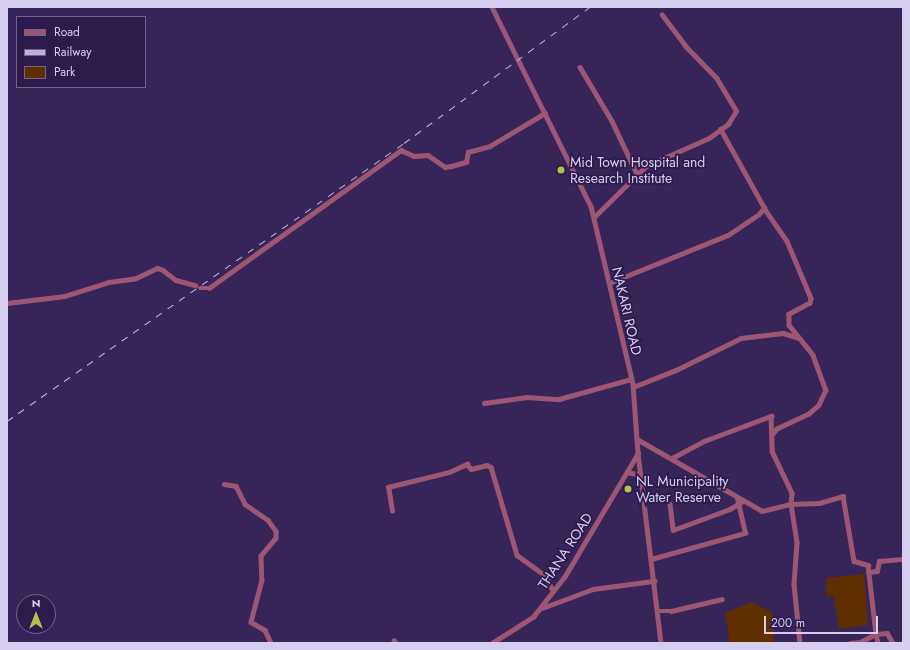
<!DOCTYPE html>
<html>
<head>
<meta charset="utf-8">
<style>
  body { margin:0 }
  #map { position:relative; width:910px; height:650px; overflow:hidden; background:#37255a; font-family:Jost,sans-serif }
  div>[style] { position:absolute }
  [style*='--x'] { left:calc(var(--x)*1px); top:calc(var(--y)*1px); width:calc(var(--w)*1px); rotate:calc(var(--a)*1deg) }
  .green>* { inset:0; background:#602f00 }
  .minor>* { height:4.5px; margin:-2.25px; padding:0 2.25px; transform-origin:2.25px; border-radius:2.25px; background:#9d5772 }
  .rail>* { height:1px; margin-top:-0.5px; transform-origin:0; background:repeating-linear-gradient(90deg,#bdb3d8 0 7px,transparent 0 14px) }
  .dots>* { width:11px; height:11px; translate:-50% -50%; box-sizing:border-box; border:2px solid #2d1b4e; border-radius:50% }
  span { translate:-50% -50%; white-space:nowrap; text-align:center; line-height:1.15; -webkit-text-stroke:3.5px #2d1b4e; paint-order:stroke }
  .poi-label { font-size:14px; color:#d6ceef }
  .left { translate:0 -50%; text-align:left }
  .street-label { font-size:14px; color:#d6ceef }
  .frame { position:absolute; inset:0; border:8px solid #d6ceef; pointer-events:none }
  .legend { position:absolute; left:16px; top:16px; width:130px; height:72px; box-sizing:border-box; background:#2d1b4e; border:1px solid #71638e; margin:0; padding:5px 7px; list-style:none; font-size:12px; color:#d6ceef }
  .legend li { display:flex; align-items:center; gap:8px; height:20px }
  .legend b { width:20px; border:1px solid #71638e }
  .north { position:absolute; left:16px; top:594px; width:40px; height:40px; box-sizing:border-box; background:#2d1b4e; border:1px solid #71638e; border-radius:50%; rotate:0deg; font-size:11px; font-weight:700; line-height:16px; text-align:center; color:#d6ceef }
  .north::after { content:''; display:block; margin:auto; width:14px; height:18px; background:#b2c34c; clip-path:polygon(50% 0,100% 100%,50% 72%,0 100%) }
  .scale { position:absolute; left:764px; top:616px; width:114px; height:18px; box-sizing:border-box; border:2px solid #d6ceef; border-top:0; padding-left:5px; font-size:12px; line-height:14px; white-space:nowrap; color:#d6ceef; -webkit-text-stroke:3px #2d1b4e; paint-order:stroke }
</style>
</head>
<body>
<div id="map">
  <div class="green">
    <div style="clip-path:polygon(864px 574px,868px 625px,839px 629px,834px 596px,827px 597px,826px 578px)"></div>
    <div style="clip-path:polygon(752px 602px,773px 613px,774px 643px,730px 643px,725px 613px)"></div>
  </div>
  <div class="minor">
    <div style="--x:492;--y:7;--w:222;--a:63.6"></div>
    <div style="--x:591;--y:206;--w:183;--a:76.7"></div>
    <div style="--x:633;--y:384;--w:69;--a:85.9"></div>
    <div style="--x:638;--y:453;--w:191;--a:83.1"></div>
    <div style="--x:580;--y:67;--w:63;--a:59.3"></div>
    <div style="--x:612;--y:121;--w:59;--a:64.7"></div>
    <div style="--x:764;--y:208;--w:40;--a:55.1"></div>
    <div style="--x:787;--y:241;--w:62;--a:67.2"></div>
    <div style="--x:811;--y:298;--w:5;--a:101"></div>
    <div style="--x:810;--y:303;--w:24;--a:152"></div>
    <div style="--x:789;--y:314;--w:11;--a:90"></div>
    <div style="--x:789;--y:325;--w:38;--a:51"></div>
    <div style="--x:813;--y:355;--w:37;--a:70"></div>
    <div style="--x:826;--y:390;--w:17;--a:115"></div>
    <div style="--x:819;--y:405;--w:13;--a:138"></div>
    <div style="--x:809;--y:414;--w:35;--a:155"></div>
    <div style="--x:777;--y:429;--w:6;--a:129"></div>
    <div style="--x:594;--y:217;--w:73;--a:-44.4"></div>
    <div style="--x:646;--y:166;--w:69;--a:-24"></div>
    <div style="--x:709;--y:138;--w:24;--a:-36"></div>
    <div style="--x:728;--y:124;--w:15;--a:-58"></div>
    <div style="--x:736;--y:111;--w:37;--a:-121"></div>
    <div style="--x:717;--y:79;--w:45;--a:-134.1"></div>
    <div style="--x:686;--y:47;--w:40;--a:-127"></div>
    <div style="--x:609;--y:283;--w:128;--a:-22"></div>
    <div style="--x:728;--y:235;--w:37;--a:-34"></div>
    <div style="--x:759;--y:214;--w:8;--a:-50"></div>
    <div style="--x:764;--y:208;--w:90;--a:-119.1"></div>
    <div style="--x:200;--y:288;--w:9;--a:0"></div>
    <div style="--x:209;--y:288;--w:236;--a:-35.7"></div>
    <div style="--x:401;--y:150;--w:14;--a:25"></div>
    <div style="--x:414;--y:156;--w:14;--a:-4"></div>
    <div style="--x:428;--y:155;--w:21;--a:35"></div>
    <div style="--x:445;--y:167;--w:6;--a:-9"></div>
    <div style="--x:451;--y:166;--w:16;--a:-15"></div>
    <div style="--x:466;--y:162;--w:10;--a:-79"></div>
    <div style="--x:468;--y:152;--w:23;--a:-15"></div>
    <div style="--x:490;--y:146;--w:64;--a:-31"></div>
    <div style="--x:7;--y:303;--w:58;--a:-6.9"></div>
    <div style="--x:65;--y:296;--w:46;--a:-17.7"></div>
    <div style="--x:109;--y:282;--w:27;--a:-8"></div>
    <div style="--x:136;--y:278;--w:23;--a:-25"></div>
    <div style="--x:157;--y:268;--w:6;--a:18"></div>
    <div style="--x:163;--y:270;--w:16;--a:38"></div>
    <div style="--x:176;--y:280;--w:20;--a:15"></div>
    <div style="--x:633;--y:387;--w:46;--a:-21.6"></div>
    <div style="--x:676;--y:370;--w:72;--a:-26.2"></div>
    <div style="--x:741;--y:338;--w:42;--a:-6.8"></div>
    <div style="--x:783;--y:333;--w:17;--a:17"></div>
    <div style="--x:484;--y:403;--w:43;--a:-7.9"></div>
    <div style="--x:527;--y:397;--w:32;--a:4"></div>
    <div style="--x:559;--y:399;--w:75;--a:-15.5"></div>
    <div style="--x:637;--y:439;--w:144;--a:29.9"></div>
    <div style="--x:762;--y:511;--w:30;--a:-14"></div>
    <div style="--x:791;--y:504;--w:39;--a:81"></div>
    <div style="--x:797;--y:543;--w:41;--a:94.2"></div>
    <div style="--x:794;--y:584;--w:59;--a:84.2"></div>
    <div style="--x:672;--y:458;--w:36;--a:-28"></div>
    <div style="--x:704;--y:441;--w:72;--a:-20.5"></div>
    <div style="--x:771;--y:416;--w:35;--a:88"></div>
    <div style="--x:772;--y:451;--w:47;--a:64.5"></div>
    <div style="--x:792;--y:493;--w:11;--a:95"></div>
    <div style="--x:791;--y:504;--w:28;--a:-2"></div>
    <div style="--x:819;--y:503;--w:25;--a:-16"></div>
    <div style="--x:843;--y:496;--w:66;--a:80.4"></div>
    <div style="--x:854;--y:561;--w:15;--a:16"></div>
    <div style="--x:868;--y:565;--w:69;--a:83.4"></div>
    <div style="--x:876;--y:634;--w:11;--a:-5"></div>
    <div style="--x:887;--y:633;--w:12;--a:59"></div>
    <div style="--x:627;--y:472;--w:14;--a:12"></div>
    <div style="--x:224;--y:484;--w:12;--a:9"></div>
    <div style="--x:236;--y:486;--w:20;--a:63"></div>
    <div style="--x:245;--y:504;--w:28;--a:35"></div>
    <div style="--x:268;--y:520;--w:14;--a:54"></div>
    <div style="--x:276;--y:531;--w:7;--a:90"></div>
    <div style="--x:276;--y:538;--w:23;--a:130"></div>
    <div style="--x:261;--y:556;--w:24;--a:88"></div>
    <div style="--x:262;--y:580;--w:43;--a:104.7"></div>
    <div style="--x:251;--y:622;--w:16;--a:30"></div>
    <div style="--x:265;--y:630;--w:14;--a:65"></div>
    <div style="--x:670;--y:504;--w:26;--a:83"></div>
    <div style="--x:673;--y:530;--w:61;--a:-20.2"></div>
    <div style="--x:730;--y:509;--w:13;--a:-32"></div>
    <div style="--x:392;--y:511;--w:24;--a:-99"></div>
    <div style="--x:388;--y:487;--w:63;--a:-13.8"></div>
    <div style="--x:449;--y:472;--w:20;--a:-24"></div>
    <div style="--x:467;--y:464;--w:6;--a:51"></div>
    <div style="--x:471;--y:469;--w:16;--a:-14"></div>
    <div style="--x:487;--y:465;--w:4;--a:27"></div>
    <div style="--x:491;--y:467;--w:92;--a:73.5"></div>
    <div style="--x:517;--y:555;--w:34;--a:36"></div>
    <div style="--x:545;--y:575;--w:18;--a:63"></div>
    <div style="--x:651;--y:559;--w:98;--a:-15.5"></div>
    <div style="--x:745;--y:533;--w:36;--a:-103"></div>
    <div style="--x:868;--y:572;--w:9;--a:-6"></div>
    <div style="--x:877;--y:571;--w:10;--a:-79"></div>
    <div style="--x:879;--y:561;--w:21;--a:-5"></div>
    <div style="--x:542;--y:608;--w:54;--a:-20.4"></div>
    <div style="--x:593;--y:589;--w:62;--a:-7.5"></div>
    <div style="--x:657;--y:611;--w:14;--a:0"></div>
    <div style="--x:671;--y:611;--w:52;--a:-13.2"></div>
    <div style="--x:394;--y:640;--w:4;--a:56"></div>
    <div style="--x:492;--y:643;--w:49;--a:-32.4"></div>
    <div style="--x:533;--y:617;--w:52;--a:-52"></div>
    <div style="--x:565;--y:576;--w:143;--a:-59.3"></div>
    <div style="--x:850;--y:643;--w:10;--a:-6"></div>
    <div style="--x:860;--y:642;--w:18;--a:-27"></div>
    <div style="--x:876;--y:634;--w:9;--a:77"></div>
  </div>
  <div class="rail">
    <div style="--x:7;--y:421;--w:485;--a:-35"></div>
    <div style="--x:404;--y:143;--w:230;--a:-36.2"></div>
  </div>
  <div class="dots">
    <div style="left:561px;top:170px;background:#b2c34c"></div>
    <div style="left:628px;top:489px;background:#b2c34c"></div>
  </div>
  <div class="poi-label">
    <span class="left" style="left:570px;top:170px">Mid Town Hospital and<br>Research Institute</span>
    <span class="left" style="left:636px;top:489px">NL Municipality<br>Water Reserve</span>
  </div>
  <div class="street-label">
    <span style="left:627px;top:311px;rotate:77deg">NAKARI ROAD</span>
    <span style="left:565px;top:551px;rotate:-57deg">THANA ROAD</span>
  </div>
  <div class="frame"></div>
  <ul class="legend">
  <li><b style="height:5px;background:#9d5772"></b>Road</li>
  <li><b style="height:5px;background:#bdb3d8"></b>Railway</li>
  <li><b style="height:11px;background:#602f00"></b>Park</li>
  </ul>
  <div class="north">N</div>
  <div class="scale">200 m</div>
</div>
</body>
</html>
